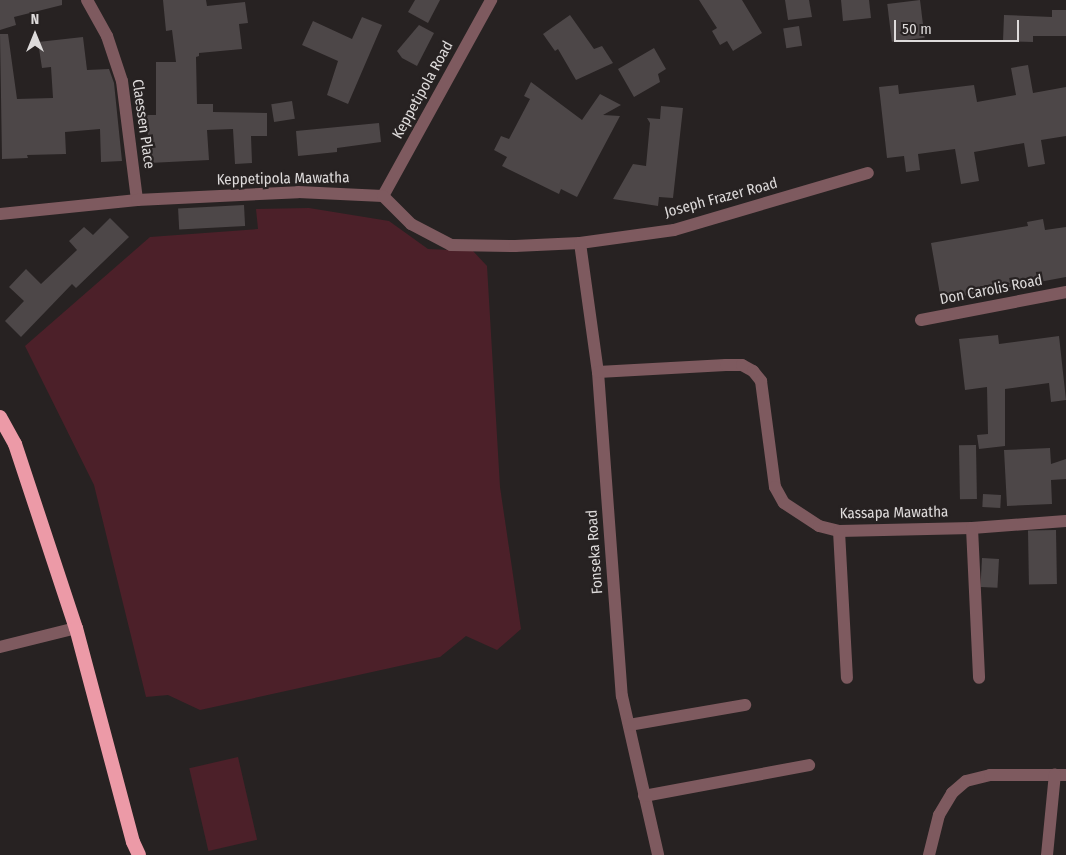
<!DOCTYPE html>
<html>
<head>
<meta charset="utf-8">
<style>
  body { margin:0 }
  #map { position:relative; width:1066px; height:855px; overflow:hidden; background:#272222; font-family:"Fira Sans Condensed",sans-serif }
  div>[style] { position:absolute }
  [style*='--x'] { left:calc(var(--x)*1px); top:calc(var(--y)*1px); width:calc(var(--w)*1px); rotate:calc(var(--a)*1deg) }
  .green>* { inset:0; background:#4c2029; transform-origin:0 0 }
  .building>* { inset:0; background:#4d4748; transform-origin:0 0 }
  .minor>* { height:12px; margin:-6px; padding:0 6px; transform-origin:6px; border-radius:6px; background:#7e5a5f }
  .trunk>* { height:14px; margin:-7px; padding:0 7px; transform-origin:7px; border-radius:7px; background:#ec9aa7 }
  span { translate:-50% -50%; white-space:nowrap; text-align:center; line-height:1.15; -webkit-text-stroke:4.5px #272222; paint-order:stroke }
  .street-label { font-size:15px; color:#dedbdb }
  .north { position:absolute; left:10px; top:10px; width:50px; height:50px; -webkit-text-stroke:4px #272222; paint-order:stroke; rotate:0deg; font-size:14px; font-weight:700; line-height:20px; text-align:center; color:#dedbdb }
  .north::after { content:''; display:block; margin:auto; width:18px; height:22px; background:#dedbdb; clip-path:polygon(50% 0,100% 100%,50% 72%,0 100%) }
  .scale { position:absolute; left:894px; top:20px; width:125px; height:22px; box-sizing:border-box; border:2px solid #dedbdb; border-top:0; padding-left:6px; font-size:15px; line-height:18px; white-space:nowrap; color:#dedbdb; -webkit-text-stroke:4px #272222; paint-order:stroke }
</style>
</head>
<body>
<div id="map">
  <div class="green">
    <div style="clip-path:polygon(309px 208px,389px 221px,428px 249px,473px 251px,487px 266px,500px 487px,521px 629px,497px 650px,466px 636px,440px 657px,200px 710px,168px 695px,146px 697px,94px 485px,25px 346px,150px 237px,258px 229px,256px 209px)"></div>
    <div style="left:238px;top:757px;width:85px;height:50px;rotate:77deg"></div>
  </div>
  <div class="building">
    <div style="clip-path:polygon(0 0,62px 0,62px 5px,14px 17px,16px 25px,0 30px)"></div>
    <div style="clip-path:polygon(163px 0,206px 0,207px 6px,245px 2px,248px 23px,239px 24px,242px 49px,199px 53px,199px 56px,196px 57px,197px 104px,213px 104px,213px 112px,267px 113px,267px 136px,251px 136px,252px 163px,235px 164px,233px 129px,207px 130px,209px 160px,149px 163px,147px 115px,156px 115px,156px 62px,176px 62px,172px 30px,166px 31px)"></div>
    <div style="clip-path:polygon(415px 0,440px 0,428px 23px,408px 12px)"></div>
    <div style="clip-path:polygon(699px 0,742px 0,762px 33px,733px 51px,727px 41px,720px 45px,712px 31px,717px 28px)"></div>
    <div style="clip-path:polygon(785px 0,809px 0,812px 17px,788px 20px)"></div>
    <div style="clip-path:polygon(841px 0,869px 0,871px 18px,843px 21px)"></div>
    <div style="left:920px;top:0;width:38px;height:33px;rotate:83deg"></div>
    <div style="clip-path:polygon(1052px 10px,1066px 10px,1066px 36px,1033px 36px,1033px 42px,1003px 41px,1004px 15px,1052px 17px)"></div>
    <div style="clip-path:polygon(570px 15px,594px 49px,602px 46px,613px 63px,576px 80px,558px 49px,555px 51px,543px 34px)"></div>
    <div style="clip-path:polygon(362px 17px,382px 25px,348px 104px,327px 95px,338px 61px,302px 45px,313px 21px,352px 39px)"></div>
    <div style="clip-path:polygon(419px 25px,434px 33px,417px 66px,402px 58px,397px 51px)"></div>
    <div style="left:799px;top:26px;width:20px;height:16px;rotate:81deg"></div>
    <div style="clip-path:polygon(0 34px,8px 34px,17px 99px,53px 98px,51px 67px,42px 68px,38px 42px,83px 37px,87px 70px,109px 69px,114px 83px,122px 161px,101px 162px,100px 129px,65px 132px,66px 154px,27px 155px,28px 158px,2px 159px)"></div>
    <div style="clip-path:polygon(654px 48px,666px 69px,658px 74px,660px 82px,634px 97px,618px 69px)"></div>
    <div style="clip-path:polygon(1028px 65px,1033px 93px,1066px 87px,1066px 136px,1041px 140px,1045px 164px,1028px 167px,1024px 143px,974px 152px,979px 181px,961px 184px,955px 149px,918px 154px,920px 170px,906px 172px,904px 156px,887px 158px,879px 87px,898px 85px,899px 94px,974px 85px,977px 102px,1016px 95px,1011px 68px)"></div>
    <div style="clip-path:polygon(531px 82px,582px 120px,600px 94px,621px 105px,603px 115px,620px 116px,577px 197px,561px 189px,559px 194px,502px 166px,507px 157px,494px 150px,501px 136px,509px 139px,530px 99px,524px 96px)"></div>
    <div style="left:292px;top:101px;width:18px;height:21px;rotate:81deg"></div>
    <div style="clip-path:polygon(661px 106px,683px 108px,673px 198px,659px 197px,658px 206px,613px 199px,633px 164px,646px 166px,650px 123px,647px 118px,660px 119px)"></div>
    <div style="clip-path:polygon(379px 123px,381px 142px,337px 148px,337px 152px,298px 156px,296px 131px)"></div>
    <div style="left:244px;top:205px;width:21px;height:66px;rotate:87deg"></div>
    <div style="clip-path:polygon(110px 218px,129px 237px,76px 288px,72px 284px,21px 337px,5px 321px,24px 301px,9px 287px,26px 269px,41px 284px,77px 250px,69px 241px,84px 227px,93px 235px)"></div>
    <div style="clip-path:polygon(1043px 219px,1045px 230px,1066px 227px,1066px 277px,941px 300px,931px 243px,1028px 226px,1027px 222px)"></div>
    <div style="clip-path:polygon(998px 335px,999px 344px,1059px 336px,1066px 400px,1051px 402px,1049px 383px,1005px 389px,1005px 446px,979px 449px,977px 435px,988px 434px,987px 387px,965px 390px,959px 339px)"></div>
    <div style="left:976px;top:445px;width:54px;height:17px;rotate:89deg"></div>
    <div style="clip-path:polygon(1050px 448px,1051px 464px,1066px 459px,1066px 479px,1051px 480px,1052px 504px,1007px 506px,1004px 450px)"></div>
    <div style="left:983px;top:494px;width:18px;height:13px;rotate:3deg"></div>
    <div style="left:1056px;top:530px;width:54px;height:28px;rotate:89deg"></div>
    <div style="left:982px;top:558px;width:17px;height:29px;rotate:3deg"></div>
  </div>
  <div class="minor">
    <div style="--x:87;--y:0;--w:41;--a:60.9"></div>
    <div style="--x:107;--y:36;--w:47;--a:71.6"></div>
    <div style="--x:122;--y:81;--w:120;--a:82.8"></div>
    <div style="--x:383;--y:196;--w:224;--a:-61.1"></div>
    <div style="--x:0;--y:214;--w:138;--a:-5.8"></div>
    <div style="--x:137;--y:200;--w:161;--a:-2.8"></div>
    <div style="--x:298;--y:192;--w:85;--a:2.7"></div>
    <div style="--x:383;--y:196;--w:40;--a:45"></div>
    <div style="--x:411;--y:224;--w:45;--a:27.7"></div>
    <div style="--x:451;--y:245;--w:64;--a:0.9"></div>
    <div style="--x:515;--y:246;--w:65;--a:-2.6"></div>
    <div style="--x:580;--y:243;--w:95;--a:-7.9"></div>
    <div style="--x:674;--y:230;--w:202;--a:-16.4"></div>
    <div style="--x:580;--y:243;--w:130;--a:82.1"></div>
    <div style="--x:598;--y:372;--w:325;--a:85.8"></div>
    <div style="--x:622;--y:696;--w:163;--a:77.2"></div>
    <div style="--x:921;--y:320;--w:148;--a:-10.9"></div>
    <div style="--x:598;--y:372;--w:128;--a:-3.1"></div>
    <div style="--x:726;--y:365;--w:16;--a:0"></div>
    <div style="--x:742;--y:365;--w:13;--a:29"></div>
    <div style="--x:753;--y:371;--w:13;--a:51"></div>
    <div style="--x:761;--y:381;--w:107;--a:82.5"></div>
    <div style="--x:775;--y:487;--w:18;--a:61"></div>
    <div style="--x:784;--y:503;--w:42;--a:33.3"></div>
    <div style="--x:819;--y:526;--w:21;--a:14"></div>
    <div style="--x:839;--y:531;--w:133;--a:-1.3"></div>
    <div style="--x:972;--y:528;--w:94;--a:-4.3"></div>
    <div style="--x:972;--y:528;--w:150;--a:87.3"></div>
    <div style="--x:839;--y:531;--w:147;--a:86.9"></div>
    <div style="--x:0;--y:647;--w:78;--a:-14"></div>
    <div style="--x:629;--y:725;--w:118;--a:-9.8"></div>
    <div style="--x:644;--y:796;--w:168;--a:-10.6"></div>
    <div style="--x:929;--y:855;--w:41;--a:-76"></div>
    <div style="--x:939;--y:815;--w:26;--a:-59"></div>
    <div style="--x:952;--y:793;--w:18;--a:-41"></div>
    <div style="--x:966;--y:781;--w:25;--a:-14"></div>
    <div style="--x:990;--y:775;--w:76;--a:0"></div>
    <div style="--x:1047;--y:855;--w:81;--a:-84.4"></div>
  </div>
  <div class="trunk">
    <div style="--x:0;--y:417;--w:31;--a:61"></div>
    <div style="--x:15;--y:444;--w:194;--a:71.7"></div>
    <div style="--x:76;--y:628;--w:221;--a:75.1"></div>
    <div style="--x:133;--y:842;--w:14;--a:65"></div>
  </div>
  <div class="street-label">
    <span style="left:423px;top:90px;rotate:-61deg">Keppetipola Road</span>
    <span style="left:143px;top:124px;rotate:82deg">Claessen Place</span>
    <span style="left:283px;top:179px;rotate:-1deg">Keppetipola Mawatha</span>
    <span style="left:721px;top:198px;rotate:-15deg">Joseph Frazer Road</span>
    <span style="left:991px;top:290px;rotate:-11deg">Don Carolis Road</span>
    <span style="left:894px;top:513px;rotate:-1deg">Kassapa Mawatha</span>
    <span style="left:595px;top:552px;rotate:-94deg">Fonseka Road</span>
  </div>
  <div class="north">N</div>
  <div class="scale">50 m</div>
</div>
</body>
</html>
